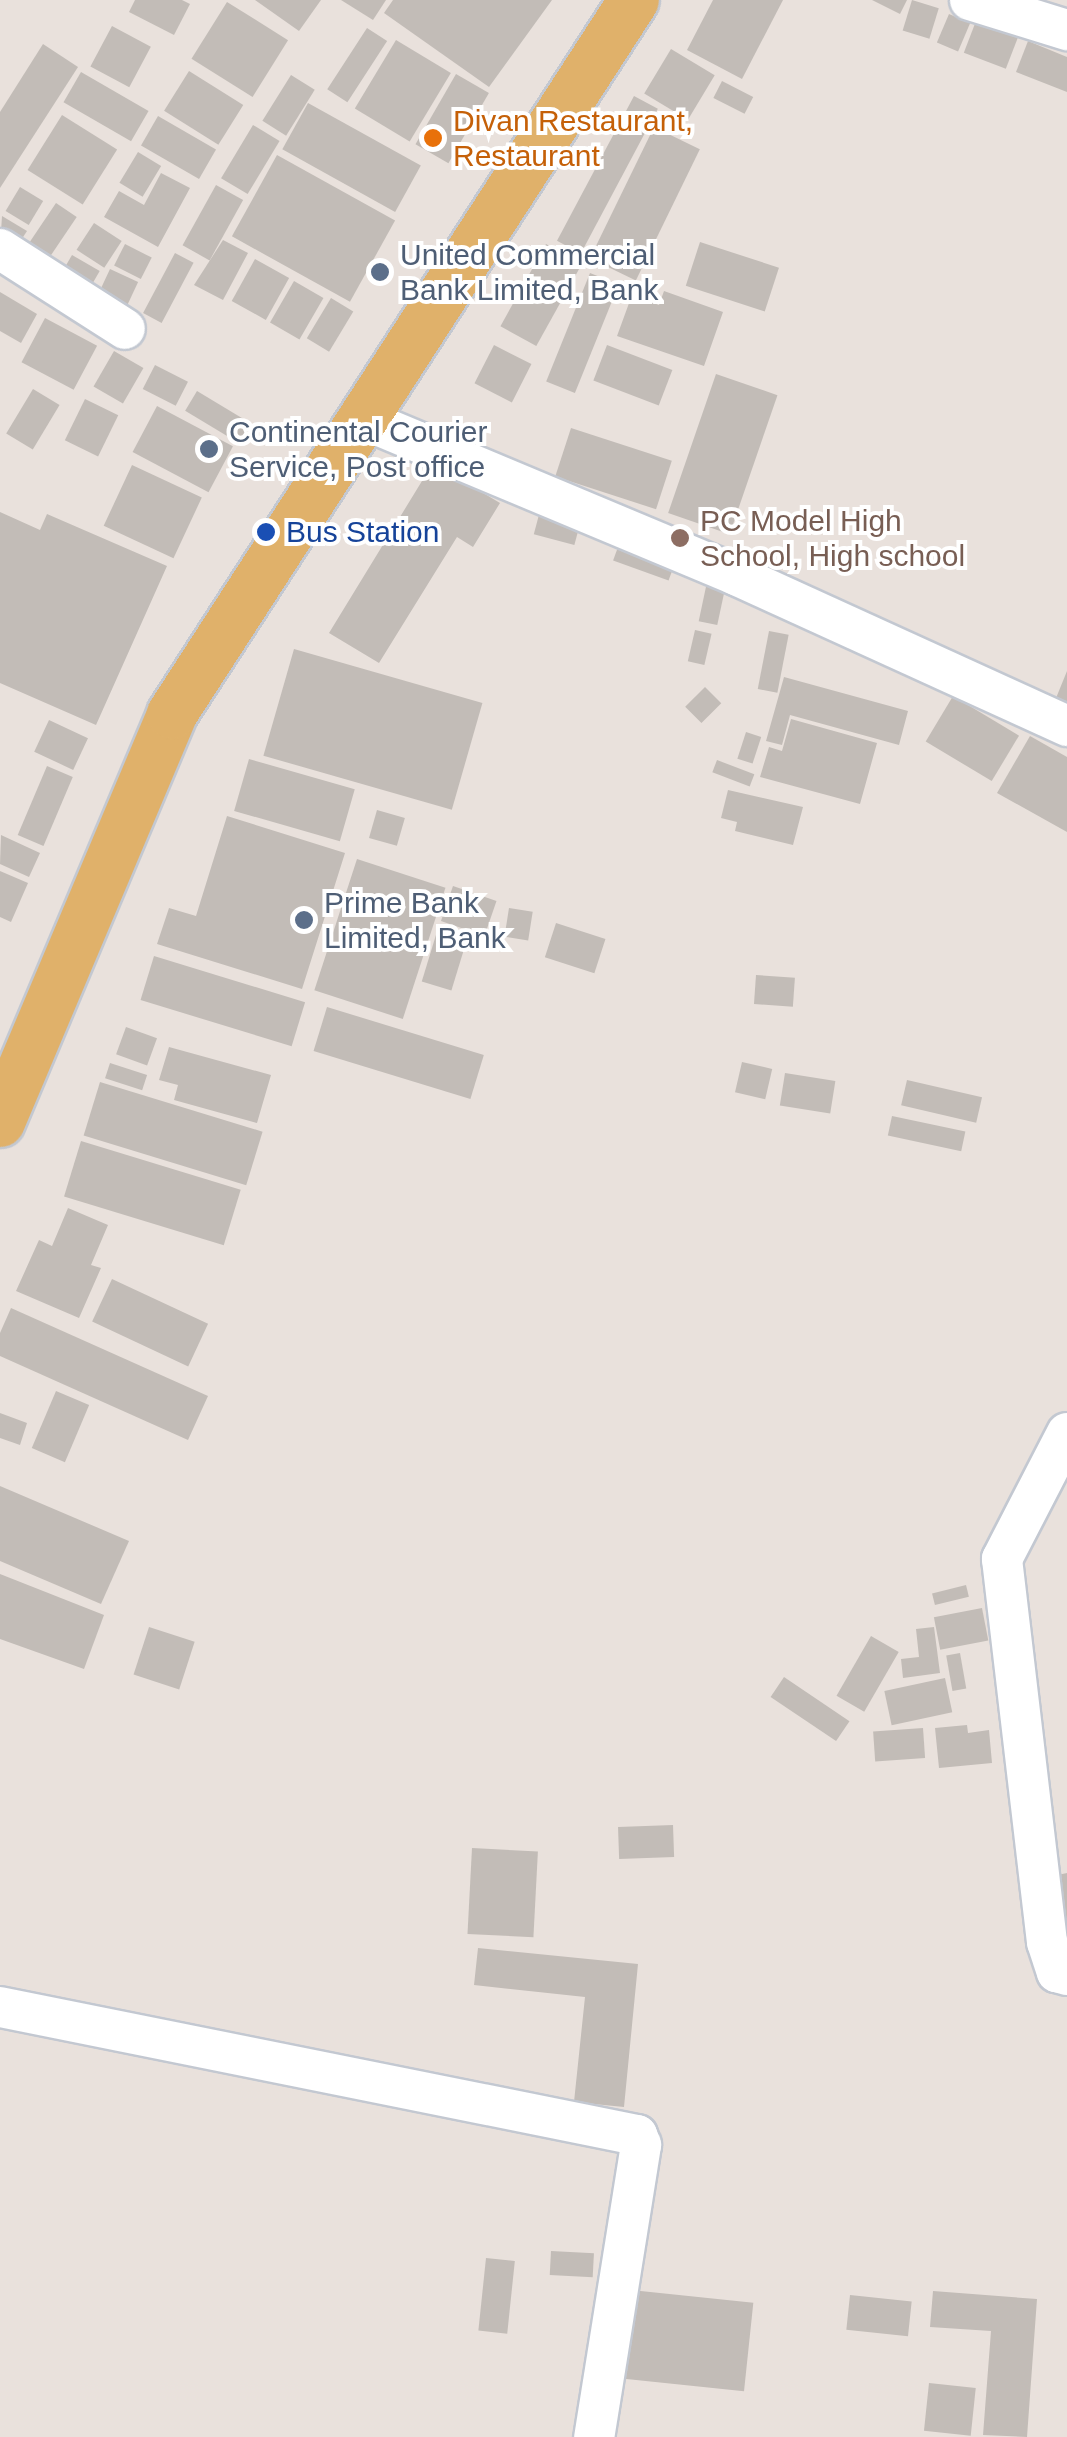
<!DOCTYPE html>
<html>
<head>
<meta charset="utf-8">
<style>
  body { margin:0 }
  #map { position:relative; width:1067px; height:2437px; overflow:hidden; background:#e9e1dc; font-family:Helvetica,sans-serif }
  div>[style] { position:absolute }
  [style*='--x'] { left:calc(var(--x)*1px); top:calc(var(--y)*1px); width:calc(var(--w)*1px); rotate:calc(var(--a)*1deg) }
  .building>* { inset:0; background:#c2bcb7; transform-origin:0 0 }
  .roads { filter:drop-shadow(2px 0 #c3c8d1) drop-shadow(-2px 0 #c3c8d1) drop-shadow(0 2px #c3c8d1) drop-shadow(0 -2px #c3c8d1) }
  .minor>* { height:40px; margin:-20px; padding:0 20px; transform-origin:20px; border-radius:20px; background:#fff }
  .major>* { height:50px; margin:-25px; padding:0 25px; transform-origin:25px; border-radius:25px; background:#e0b16a }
  .dots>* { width:28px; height:28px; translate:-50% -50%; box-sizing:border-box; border:5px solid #fff; border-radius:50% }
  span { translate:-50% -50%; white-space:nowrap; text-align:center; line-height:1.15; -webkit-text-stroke:8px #fff; paint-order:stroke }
  .food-label { font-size:30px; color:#c56008 }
  .left { translate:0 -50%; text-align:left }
  .service-label { font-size:30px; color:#4e5e75 }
  .education-label { font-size:30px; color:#785e54 }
  .transit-label { font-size:30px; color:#164399 }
</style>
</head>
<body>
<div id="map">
  <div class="building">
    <div style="clip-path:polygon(135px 0,182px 0,190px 4px,174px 35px,129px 12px)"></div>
    <div style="clip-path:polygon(255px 0,321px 0,299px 31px)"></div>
    <div style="clip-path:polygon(341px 0,386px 0,373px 20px)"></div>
    <div style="clip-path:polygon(393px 0,552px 0,489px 87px,384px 13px)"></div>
    <div style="clip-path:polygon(713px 0,783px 0,742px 79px,687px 50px)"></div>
    <div style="clip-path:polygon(872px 0,907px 0,900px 14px)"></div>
    <div style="left:912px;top:0;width:28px;height:32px;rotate:17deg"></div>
    <div style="left:227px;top:2px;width:72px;height:67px;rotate:32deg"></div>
    <div style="left:949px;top:14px;width:23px;height:31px;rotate:23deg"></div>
    <div style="left:976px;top:21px;width:45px;height:34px;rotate:21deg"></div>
    <div style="left:112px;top:26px;width:44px;height:46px;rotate:28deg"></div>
    <div style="left:367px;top:28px;width:24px;height:73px;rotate:33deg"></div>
    <div style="left:396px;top:40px;width:64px;height:80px;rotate:31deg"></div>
    <div style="clip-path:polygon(1028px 41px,1067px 57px,1067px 92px,1016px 72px)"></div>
    <div style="clip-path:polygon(43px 44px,78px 67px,0 188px,0 112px)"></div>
    <div style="left:671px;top:49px;width:51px;height:52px;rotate:31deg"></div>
    <div style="left:189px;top:71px;width:64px;height:47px;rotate:32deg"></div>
    <div style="left:81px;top:72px;width:78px;height:35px;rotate:30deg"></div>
    <div style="left:456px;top:74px;width:38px;height:81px;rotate:30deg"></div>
    <div style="left:291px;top:75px;width:28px;height:54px;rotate:32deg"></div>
    <div style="left:722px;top:81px;width:35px;height:19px;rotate:27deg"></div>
    <div style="left:634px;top:96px;width:27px;height:164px;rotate:28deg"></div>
    <div style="left:308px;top:103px;width:129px;height:53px;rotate:29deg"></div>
    <div style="left:62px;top:115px;width:65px;height:65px;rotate:32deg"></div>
    <div style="left:158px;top:116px;width:67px;height:34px;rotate:30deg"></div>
    <div style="left:253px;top:125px;width:31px;height:62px;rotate:31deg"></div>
    <div style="left:654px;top:127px;width:51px;height:146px;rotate:26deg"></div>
    <div style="left:138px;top:152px;width:27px;height:36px;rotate:31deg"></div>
    <div style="left:277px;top:155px;width:135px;height:93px;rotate:29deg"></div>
    <div style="clip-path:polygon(161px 173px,190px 188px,158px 247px,104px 217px,119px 191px,144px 205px)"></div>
    <div style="left:216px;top:185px;width:31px;height:69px;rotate:29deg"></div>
    <div style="left:20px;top:187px;width:27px;height:28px;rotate:31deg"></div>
    <div style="left:56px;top:203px;width:25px;height:59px;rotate:34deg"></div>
    <div style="clip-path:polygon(2px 216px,27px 231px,12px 254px,0 247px)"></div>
    <div style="left:94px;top:223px;width:33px;height:32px;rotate:33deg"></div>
    <div style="clip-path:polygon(223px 240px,248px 253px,223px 300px,194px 285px)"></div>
    <div style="left:700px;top:242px;width:83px;height:46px;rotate:18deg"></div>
    <div style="left:125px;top:244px;width:30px;height:24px;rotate:27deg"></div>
    <div style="left:546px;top:244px;width:41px;height:94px;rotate:29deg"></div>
    <div style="left:175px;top:253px;width:21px;height:68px;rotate:28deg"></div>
    <div style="left:72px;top:255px;width:32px;height:24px;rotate:30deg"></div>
    <div style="left:255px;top:259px;width:39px;height:48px;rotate:29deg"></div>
    <div style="left:110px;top:269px;width:31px;height:32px;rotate:25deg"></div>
    <div style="left:590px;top:273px;width:31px;height:117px;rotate:22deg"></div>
    <div style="left:294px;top:281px;width:34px;height:48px;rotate:30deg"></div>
    <div style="clip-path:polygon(664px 291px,723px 312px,704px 366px,617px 336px,632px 295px,659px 305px)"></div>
    <div style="clip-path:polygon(0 292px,37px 314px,21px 343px,0 331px)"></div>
    <div style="left:331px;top:298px;width:26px;height:47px;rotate:31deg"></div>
    <div style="left:45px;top:318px;width:59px;height:50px;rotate:28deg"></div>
    <div style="left:494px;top:345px;width:42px;height:43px;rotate:27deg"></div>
    <div style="left:607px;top:345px;width:70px;height:38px;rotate:21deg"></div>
    <div style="left:114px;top:351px;width:34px;height:41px;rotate:30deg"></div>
    <div style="left:155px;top:365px;width:37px;height:27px;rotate:27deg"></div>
    <div style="left:716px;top:374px;width:65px;height:147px;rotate:19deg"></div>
    <div style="left:33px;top:389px;width:31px;height:52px;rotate:31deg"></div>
    <div style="left:197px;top:391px;width:63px;height:23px;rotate:31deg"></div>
    <div style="left:85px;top:399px;width:37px;height:46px;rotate:26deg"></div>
    <div style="left:157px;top:406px;width:86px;height:52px;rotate:28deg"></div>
    <div style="left:571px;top:428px;width:106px;height:51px;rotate:18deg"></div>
    <div style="clip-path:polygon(433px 463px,500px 503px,473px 547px,457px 537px,379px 663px,329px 633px)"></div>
    <div style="left:132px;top:465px;width:77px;height:67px;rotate:25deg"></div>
    <div style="left:540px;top:511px;width:42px;height:24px;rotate:15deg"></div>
    <div style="clip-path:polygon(0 512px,40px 530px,47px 514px,167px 566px,96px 725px,0 683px)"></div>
    <div style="left:622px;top:536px;width:59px;height:26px;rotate:20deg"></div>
    <div style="left:707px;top:582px;width:19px;height:40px;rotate:12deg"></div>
    <div style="left:695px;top:630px;width:17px;height:32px;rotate:13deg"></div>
    <div style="left:769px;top:631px;width:20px;height:59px;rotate:11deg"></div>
    <div style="left:294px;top:649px;width:196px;height:111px;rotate:16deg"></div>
    <div style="clip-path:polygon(1067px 671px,1067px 708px,1054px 703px)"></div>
    <div style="clip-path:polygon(784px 677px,908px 711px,899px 745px,790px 715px,782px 745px,766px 741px)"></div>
    <div style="left:705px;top:687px;width:23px;height:28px;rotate:45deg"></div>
    <div style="left:953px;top:696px;width:77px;height:53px;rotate:31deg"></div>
    <div style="clip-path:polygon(791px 719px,877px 743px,860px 804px,760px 777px,769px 747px,782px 751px)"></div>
    <div style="left:49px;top:720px;width:43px;height:35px;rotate:25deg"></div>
    <div style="left:746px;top:732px;width:16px;height:28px;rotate:18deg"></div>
    <div style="clip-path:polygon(1030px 736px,1067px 757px,1067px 832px,997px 793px)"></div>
    <div style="left:249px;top:759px;width:110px;height:54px;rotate:16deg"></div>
    <div style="left:717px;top:760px;width:40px;height:13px;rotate:21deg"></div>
    <div style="left:47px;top:766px;width:28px;height:75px;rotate:23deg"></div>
    <div style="clip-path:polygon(728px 790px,803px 807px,793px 845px,735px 831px,737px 822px,721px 818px)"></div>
    <div style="left:377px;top:810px;width:29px;height:29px;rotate:16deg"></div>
    <div style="clip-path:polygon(227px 816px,345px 853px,302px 989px,157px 944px,169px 908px,196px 916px)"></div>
    <div style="clip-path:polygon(1px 835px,40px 853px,29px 877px,0 864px)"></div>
    <div style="left:357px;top:859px;width:93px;height:138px;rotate:18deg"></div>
    <div style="clip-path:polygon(0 871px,28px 883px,11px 922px,0 917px)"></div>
    <div style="left:453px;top:886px;width:46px;height:37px;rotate:19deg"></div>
    <div style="left:509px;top:908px;width:24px;height:29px;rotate:9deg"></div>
    <div style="left:556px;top:923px;width:52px;height:36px;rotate:18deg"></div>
    <div style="left:439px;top:925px;width:31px;height:59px;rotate:17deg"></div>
    <div style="left:154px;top:956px;width:158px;height:46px;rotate:17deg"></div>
    <div style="left:756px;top:975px;width:39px;height:29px;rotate:4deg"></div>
    <div style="left:327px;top:1007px;width:164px;height:46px;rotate:17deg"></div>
    <div style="left:126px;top:1027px;width:33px;height:29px;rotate:20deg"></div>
    <div style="clip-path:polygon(169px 1047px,271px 1075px,257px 1123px,174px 1100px,178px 1085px,159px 1080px)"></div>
    <div style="left:742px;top:1062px;width:31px;height:31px;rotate:13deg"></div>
    <div style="left:110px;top:1063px;width:39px;height:16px;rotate:18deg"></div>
    <div style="left:785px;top:1073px;width:51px;height:33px;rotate:9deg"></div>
    <div style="left:907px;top:1080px;width:77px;height:26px;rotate:13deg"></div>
    <div style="left:100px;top:1082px;width:170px;height:56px;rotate:17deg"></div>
    <div style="left:892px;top:1116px;width:75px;height:20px;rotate:12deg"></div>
    <div style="left:81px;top:1141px;width:167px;height:58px;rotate:17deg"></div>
    <div style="clip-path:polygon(68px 1208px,108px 1225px,91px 1265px,101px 1268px,79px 1318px,16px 1291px,39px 1240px,52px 1246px)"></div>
    <div style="left:112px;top:1279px;width:106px;height:47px;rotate:25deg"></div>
    <div style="clip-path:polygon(11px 1308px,208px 1396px,188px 1440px,0 1356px,0 1333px)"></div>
    <div style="left:56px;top:1391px;width:36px;height:62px;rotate:23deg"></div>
    <div style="clip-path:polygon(0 1413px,27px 1423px,20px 1445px,0 1438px)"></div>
    <div style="clip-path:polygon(0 1486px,129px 1541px,101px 1604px,0 1561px)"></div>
    <div style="clip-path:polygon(0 1574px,104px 1615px,84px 1669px,0 1639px)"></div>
    <div style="left:966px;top:1585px;width:12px;height:35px;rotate:76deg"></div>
    <div style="left:982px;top:1608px;width:33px;height:49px;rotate:79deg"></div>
    <div style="left:149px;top:1627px;width:48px;height:50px;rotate:18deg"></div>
    <div style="clip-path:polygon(934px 1627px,940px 1673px,903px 1678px,901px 1659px,919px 1657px,916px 1629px)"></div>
    <div style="left:871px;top:1636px;width:32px;height:69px;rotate:30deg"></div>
    <div style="left:960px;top:1653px;width:36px;height:14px;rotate:80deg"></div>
    <div style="left:784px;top:1677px;width:79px;height:24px;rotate:34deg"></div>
    <div style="left:945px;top:1678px;width:35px;height:62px;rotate:78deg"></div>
    <div style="clip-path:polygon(967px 1725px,968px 1733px,989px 1730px,992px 1763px,939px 1768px,935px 1728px)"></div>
    <div style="left:923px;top:1728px;width:30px;height:50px;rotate:86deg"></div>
    <div style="left:673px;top:1825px;width:32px;height:55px;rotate:88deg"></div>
    <div style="left:472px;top:1848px;width:66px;height:86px;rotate:3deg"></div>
    <div style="clip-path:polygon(1067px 1873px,1067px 1957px,1044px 1878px)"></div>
    <div style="clip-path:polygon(478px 1948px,638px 1964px,624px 2107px,574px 2102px,585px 1997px,474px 1985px)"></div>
    <div style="left:551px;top:2251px;width:43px;height:24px;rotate:3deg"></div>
    <div style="left:486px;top:2258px;width:29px;height:73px;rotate:6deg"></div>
    <div style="left:631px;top:2290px;width:123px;height:89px;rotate:6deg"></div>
    <div style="clip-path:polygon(933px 2291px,1037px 2299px,1027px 2437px,983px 2435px,991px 2331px,930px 2327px)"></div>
    <div style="left:850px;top:2295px;width:62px;height:35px;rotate:6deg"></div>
    <div style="left:929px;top:2383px;width:47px;height:48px;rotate:6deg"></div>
  </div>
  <div class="roads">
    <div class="minor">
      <div style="--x:970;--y:0;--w:102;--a:17.2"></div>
      <div style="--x:0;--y:249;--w:148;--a:32.6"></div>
      <div style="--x:363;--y:419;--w:404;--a:22.7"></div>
      <div style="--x:736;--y:575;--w:364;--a:24.5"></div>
      <div style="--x:1067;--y:1433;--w:142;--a:117.3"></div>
      <div style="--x:1002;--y:1559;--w:386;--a:83.3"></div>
      <div style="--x:1047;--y:1942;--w:32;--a:72"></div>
      <div style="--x:1057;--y:1972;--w:10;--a:17"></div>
      <div style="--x:0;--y:2007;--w:650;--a:11.36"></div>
      <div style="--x:637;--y:2135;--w:11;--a:68"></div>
      <div style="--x:641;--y:2145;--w:296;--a:99.1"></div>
    </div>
    <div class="major">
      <div style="--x:0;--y:1122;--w:443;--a:-67.1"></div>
      <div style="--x:172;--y:714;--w:850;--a:-57.09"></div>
    </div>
  </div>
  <div class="dots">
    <div style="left:433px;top:138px;background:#e8710a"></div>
    <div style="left:380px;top:272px;background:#5c6f8a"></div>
    <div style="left:209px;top:449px;background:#5c6f8a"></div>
    <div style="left:266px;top:532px;background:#1a4fb4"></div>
    <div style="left:680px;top:538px;background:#8d6e63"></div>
    <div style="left:304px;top:920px;background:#5c6f8a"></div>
  </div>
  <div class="food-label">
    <span class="left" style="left:453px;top:138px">Divan Restaurant,<br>Restaurant</span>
  </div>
  <div class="service-label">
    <span class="left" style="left:400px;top:272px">United Commercial<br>Bank Limited, Bank</span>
    <span class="left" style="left:229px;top:449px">Continental Courier<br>Service, Post office</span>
    <span class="left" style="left:324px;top:920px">Prime Bank<br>Limited, Bank</span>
  </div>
  <div class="education-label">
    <span class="left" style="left:700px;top:538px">PC Model High<br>School, High school</span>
  </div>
  <div class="transit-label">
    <span class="left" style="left:286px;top:532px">Bus Station</span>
  </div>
</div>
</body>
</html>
